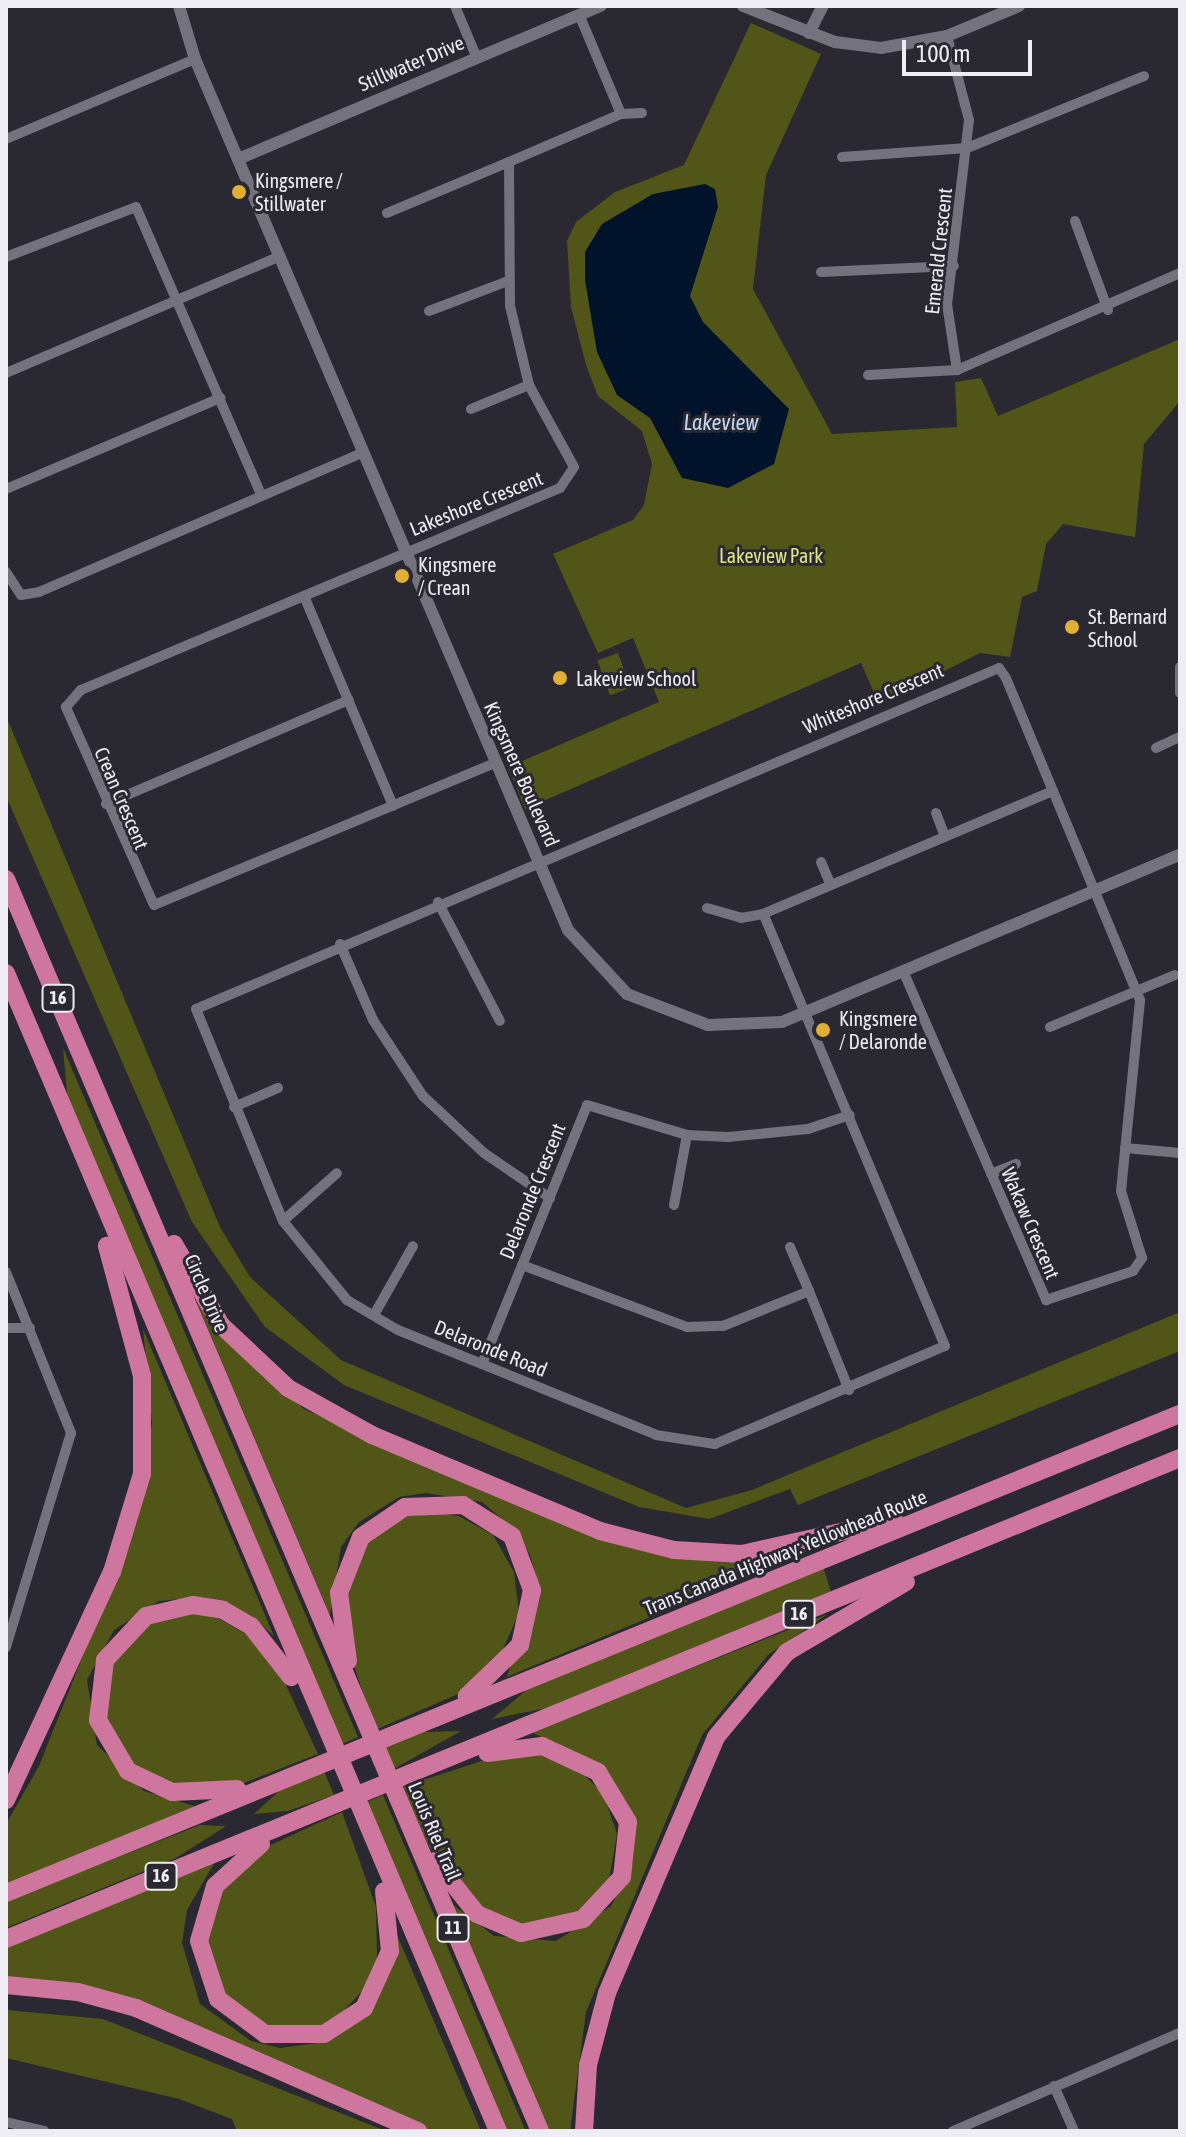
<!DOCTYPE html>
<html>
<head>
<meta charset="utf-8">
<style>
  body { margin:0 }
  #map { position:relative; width:1186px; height:2137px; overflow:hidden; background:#2a2831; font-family:"Asap Condensed",sans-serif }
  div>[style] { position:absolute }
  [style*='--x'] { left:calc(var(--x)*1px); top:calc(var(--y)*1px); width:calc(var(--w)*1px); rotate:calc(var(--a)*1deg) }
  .green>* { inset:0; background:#515517; transform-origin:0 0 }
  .water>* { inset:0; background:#00132a }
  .minor>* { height:10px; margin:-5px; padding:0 5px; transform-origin:5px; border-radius:5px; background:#74727c }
  .tertiary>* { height:12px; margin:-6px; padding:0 6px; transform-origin:6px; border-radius:6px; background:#74727c }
  .motorway>* { height:18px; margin:-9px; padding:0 9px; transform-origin:9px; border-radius:9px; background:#cf769e }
  .dots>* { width:22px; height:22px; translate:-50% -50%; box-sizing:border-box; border:4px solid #2a2831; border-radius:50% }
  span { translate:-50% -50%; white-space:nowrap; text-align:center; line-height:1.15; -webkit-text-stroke:6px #2a2831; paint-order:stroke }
  .shield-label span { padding:2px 6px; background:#2a2831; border:2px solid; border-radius:6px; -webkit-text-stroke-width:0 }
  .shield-label { font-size:18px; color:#eeedf3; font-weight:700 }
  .street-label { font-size:20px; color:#eeedf3 }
  .poi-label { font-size:20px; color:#eeedf3 }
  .left { translate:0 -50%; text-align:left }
  .park-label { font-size:20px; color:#dde683 }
  .water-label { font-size:22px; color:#bdd9f5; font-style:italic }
  .frame { position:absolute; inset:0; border:8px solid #eeedf3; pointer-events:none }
  .scale { position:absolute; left:902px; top:40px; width:130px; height:36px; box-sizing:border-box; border:4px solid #eeedf3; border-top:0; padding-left:10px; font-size:24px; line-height:28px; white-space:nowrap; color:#eeedf3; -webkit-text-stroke:6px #2a2831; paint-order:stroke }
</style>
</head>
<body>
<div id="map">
  <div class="green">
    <div style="clip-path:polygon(751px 23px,821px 54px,766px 175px,753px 289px,832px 434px,957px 427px,955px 382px,981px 378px,998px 416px,1180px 339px,1180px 401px,1144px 444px,1135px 537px,1063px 524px,1046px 544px,1037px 591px,1022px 597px,1010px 657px,980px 653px,879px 704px,861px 663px,525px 809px,508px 767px,659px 702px,633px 638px,598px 653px,553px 554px,633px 520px,644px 505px,652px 464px,642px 431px,598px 396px,586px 365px,571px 307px,567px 241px,576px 222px,615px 192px,684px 165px)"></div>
    <div style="left:618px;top:653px;width:37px;height:22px;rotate:70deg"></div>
    <div style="clip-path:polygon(6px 716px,220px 1227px,250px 1277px,341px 1360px,686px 1508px,752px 1490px,1180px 1312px,1180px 1351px,798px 1505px,790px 1489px,709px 1519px,639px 1507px,344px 1385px,265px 1327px,192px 1222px,6px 796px)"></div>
    <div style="clip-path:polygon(63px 1048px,358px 1737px,333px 1748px,69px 1115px)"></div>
    <div style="clip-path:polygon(196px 1301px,234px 1349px,304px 1409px,576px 1528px,756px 1558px,808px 1551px,507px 1677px,536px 1576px,530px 1555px,517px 1532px,482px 1502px,426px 1493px,399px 1497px,359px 1522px,341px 1547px,330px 1615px)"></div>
    <div style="clip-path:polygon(143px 1329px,274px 1636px,250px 1615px,203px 1597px,159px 1601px,114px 1630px,87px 1680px,97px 1745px,144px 1791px,198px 1807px,6px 1885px,6px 1824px,39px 1766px,138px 1518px,152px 1423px)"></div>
    <div style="clip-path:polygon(415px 1511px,459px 1516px,493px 1535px,514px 1572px,519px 1613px,500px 1656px,463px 1692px,375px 1730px,346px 1641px,347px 1577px,374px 1531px)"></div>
    <div style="clip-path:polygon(823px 1566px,831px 1592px,547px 1708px,492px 1719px,529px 1688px)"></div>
    <div style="clip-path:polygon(189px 1612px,211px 1614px,251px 1637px,285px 1683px,318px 1754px,239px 1785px,183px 1790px,143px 1776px,105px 1731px,104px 1672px,150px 1621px)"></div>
    <div style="clip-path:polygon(828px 1614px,768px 1655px,702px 1735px,586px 2012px,570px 2131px,543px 2131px,443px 1897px,494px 1936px,556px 1941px,611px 1906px,633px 1863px,635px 1838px,625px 1800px,601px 1766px,531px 1732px)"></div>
    <div style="clip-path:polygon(461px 1731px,392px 1770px,382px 1748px,420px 1732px)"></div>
    <div style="clip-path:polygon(509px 1752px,535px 1753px,583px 1774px,603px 1793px,617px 1834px,609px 1880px,581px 1913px,525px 1928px,488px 1915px,441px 1869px,399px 1788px)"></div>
    <div style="clip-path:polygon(324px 1771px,334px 1795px,288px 1811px,254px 1814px,281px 1789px)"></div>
    <div style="left:383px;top:1795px;width:365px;height:27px;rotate:67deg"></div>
    <div style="clip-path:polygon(342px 1812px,376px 1907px,377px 1960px,363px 1990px,338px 2017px,322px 2026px,267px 2031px,210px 1984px,204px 1913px,245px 1857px)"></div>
    <div style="clip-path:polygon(200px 1825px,226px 1826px,176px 1858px,6px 1928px,6px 1901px)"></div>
    <div style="clip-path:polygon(216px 1860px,187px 1910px,182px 1943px,200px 2004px,251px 2041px,280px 2048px,317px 2043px,347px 2029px,394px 1928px,481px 2131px,423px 2131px,59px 1982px,6px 1977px,6px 1945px)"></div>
    <div style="clip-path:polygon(6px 2010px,103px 2019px,386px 2131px,237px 2131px,232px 2119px,179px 2099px,6px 2058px)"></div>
  </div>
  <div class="water">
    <div style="clip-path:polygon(705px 184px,715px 189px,718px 207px,690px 296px,703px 322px,789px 409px,774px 464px,728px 488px,682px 478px,650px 418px,617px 395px,597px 352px,585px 280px,585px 252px,602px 224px,653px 194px)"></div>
  </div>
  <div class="minor">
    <div style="--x:455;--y:6;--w:54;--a:67.2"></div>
    <div style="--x:947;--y:36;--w:87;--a:75.3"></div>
    <div style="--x:969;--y:120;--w:185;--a:96.8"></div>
    <div style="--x:947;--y:304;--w:67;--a:81.4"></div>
    <div style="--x:957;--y:370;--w:243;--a:-23.5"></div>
    <div style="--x:621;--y:114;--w:21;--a:-3"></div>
    <div style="--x:6;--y:139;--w:205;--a:-22.9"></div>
    <div style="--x:842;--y:157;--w:125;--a:-4.1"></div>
    <div style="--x:967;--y:148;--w:191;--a:-22.1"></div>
    <div style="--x:387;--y:213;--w:132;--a:-22.7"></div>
    <div style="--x:1075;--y:221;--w:95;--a:69.7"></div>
    <div style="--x:6;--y:257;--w:139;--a:-21"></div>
    <div style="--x:136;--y:207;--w:314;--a:66.5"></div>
    <div style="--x:821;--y:272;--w:133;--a:-2.6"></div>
    <div style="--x:429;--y:311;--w:85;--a:-20.8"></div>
    <div style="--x:6;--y:373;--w:298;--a:-23.1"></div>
    <div style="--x:868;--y:375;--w:89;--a:-3.2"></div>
    <div style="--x:471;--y:409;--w:63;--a:-22.5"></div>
    <div style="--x:6;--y:489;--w:233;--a:-23"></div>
    <div style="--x:6;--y:572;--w:27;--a:57"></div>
    <div style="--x:21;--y:595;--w:18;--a:-9"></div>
    <div style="--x:39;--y:592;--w:354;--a:-23.3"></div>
    <div style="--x:304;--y:596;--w:228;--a:67"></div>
    <div style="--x:1180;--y:667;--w:26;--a:90"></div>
    <div style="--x:1156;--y:748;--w:26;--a:-25"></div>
    <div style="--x:495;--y:763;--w:369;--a:157.4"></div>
    <div style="--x:154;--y:905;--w:217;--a:-114"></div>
    <div style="--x:66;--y:707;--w:23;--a:-49"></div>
    <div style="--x:81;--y:690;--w:520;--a:-22.87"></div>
    <div style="--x:560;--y:488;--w:25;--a:-56"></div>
    <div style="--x:574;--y:467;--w:94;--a:-118.8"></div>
    <div style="--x:529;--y:385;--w:81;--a:-103.5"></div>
    <div style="--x:510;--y:306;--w:144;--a:-90.4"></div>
    <div style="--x:509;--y:162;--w:122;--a:-23.2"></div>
    <div style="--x:621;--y:114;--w:108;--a:-112.8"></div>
    <div style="--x:106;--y:804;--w:264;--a:-23.2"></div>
    <div style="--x:936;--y:813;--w:25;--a:69"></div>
    <div style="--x:821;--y:862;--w:25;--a:67"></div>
    <div style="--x:438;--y:902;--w:134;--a:62.5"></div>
    <div style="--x:707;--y:908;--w:35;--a:16"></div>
    <div style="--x:741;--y:918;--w:22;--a:-10"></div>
    <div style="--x:340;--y:944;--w:83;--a:66.5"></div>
    <div style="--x:373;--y:1020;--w:91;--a:56.7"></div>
    <div style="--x:423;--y:1096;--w:83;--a:43.1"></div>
    <div style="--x:484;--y:1153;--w:80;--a:34.3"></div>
    <div style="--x:904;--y:973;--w:357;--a:66.5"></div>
    <div style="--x:1046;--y:1300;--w:92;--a:-18.4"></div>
    <div style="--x:1133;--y:1271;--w:16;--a:-55"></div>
    <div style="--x:1142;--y:1258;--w:70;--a:-107.4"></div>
    <div style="--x:1121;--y:1191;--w:192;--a:-84.3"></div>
    <div style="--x:1140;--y:1000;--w:349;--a:-112.6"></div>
    <div style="--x:1006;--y:678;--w:12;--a:-125"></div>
    <div style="--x:999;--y:668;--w:872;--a:156.99"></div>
    <div style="--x:196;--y:1009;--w:229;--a:67.7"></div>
    <div style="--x:283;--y:1221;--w:102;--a:51"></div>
    <div style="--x:347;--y:1300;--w:59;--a:30.5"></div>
    <div style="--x:398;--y:1330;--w:279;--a:22.1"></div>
    <div style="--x:656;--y:1435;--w:60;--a:8.7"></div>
    <div style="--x:715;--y:1444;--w:250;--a:-23.1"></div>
    <div style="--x:945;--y:1346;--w:469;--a:-112.8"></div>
    <div style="--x:763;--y:914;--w:315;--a:-23"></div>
    <div style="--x:1050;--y:1027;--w:135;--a:-22.6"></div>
    <div style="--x:234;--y:1107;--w:48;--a:-23.4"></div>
    <div style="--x:1125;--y:1148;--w:55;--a:5.2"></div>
    <div style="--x:991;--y:1174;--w:27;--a:-22"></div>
    <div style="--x:674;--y:1205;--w:71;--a:-79.5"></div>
    <div style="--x:283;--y:1221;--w:72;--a:-41.6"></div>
    <div style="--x:790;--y:1247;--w:48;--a:66.6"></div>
    <div style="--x:522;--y:1265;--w:176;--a:20.6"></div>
    <div style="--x:687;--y:1327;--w:36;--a:-2"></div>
    <div style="--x:723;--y:1326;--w:93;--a:-22.1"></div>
    <div style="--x:809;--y:1291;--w:107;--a:68"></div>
    <div style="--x:6;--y:1272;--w:174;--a:68"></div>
    <div style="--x:71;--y:1433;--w:224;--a:106.9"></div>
    <div style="--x:374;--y:1315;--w:79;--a:-60.5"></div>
    <div style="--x:6;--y:1328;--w:24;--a:0"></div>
    <div style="--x:482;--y:1364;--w:279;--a:-67.9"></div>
    <div style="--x:587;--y:1105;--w:104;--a:16.7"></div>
    <div style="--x:687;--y:1135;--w:41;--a:2.8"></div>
    <div style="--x:728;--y:1137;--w:80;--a:-5.7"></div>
    <div style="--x:808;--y:1129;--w:44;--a:-18.4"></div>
    <div style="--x:1054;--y:2086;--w:49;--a:66"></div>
    <div style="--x:6;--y:2122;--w:39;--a:13"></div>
    <div style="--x:953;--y:2131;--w:247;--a:-23.4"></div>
  </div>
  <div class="tertiary">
    <div style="--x:179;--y:6;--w:55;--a:73.2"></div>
    <div style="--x:195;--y:59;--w:948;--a:66.82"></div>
    <div style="--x:568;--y:930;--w:87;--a:47.3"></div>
    <div style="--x:627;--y:994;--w:87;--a:20.9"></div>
    <div style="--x:708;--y:1025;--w:74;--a:-2.3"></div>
    <div style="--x:782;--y:1022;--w:432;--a:-22.8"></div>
    <div style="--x:743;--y:6;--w:99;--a:21.4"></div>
    <div style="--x:835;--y:42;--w:46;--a:7.4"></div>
    <div style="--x:881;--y:48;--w:67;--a:-10.3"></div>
    <div style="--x:947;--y:36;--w:78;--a:-22.6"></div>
    <div style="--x:809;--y:33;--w:30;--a:-63"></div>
    <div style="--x:238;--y:159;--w:394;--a:-22.9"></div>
  </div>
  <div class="motorway">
    <div style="--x:6;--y:879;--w:1361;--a:66.9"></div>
    <div style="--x:6;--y:973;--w:1258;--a:66.98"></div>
    <div style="--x:174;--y:1244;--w:94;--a:59.9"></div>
    <div style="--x:221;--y:1325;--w:92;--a:43.2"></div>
    <div style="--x:288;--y:1388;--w:96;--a:29.2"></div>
    <div style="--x:372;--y:1435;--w:247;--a:22.8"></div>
    <div style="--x:600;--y:1531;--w:76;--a:14.4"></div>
    <div style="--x:674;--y:1550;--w:68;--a:3.4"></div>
    <div style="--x:742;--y:1554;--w:156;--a:-12.6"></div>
    <div style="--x:348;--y:1661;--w:69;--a:-97.5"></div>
    <div style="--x:339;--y:1593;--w:60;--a:-68.6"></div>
    <div style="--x:361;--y:1537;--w:53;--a:-34.3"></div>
    <div style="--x:405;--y:1507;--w:58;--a:-2"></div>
    <div style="--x:463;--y:1505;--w:58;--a:32.3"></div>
    <div style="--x:512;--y:1536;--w:58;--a:69.7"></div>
    <div style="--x:532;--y:1590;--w:56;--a:102.3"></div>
    <div style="--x:520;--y:1645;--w:74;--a:136.1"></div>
    <div style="--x:237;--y:1789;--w:65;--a:177.4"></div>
    <div style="--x:172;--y:1792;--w:49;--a:-154.5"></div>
    <div style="--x:128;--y:1771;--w:59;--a:-120.5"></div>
    <div style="--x:98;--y:1720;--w:60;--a:-83.3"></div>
    <div style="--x:105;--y:1660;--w:60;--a:-47"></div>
    <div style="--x:146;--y:1616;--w:48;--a:-13.2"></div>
    <div style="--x:193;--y:1605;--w:30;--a:9"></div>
    <div style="--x:223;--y:1610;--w:32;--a:30"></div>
    <div style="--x:251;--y:1626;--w:65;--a:51.9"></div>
    <div style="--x:6;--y:1800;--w:251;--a:-65.1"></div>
    <div style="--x:112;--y:1572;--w:102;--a:-73"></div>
    <div style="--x:142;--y:1474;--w:98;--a:-90"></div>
    <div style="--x:142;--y:1376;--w:135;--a:-105.1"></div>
    <div style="--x:261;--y:1844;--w:62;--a:137.6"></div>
    <div style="--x:215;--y:1886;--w:57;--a:106.2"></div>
    <div style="--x:199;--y:1941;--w:61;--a:71.9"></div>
    <div style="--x:218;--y:1999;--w:59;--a:36.7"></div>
    <div style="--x:265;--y:2034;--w:59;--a:0"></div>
    <div style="--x:324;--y:2034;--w:48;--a:-33"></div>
    <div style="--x:364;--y:2008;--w:63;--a:-65.5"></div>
    <div style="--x:390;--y:1951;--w:60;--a:-95.7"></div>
    <div style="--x:435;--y:1861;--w:68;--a:51.6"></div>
    <div style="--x:477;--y:1914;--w:48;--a:23.4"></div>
    <div style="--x:521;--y:1933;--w:64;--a:-12.7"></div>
    <div style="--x:583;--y:1919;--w:57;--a:-47.1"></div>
    <div style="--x:622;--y:1877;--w:55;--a:-83.8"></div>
    <div style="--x:628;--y:1822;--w:58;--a:-121"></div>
    <div style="--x:598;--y:1772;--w:62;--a:-155.1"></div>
    <div style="--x:542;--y:1746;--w:55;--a:172.7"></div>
    <div style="--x:6;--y:1893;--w:1268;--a:-22.2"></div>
    <div style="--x:6;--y:1939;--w:1269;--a:-22.28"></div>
    <div style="--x:6;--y:1985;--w:72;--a:5.6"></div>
    <div style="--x:78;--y:1992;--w:60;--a:15.4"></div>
    <div style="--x:136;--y:2008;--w:308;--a:23.6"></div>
    <div style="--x:584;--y:2131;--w:66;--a:-86.5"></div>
    <div style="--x:588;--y:2065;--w:74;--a:-75.2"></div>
    <div style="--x:607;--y:1993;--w:278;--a:-66.9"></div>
    <div style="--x:716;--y:1737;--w:111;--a:-50.1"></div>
    <div style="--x:787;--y:1652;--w:138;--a:-30.5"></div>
  </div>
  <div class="dots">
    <div style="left:239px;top:192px;background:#e1af34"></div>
    <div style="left:402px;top:576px;background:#e1af34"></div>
    <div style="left:1072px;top:627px;background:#e1af34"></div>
    <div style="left:560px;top:678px;background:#e1af34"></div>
    <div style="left:823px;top:1030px;background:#e1af34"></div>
  </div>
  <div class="shield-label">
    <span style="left:58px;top:998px">16</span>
    <span style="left:799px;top:1614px">16</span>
    <span style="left:161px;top:1876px">16</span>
    <span style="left:453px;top:1928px">11</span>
  </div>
  <div class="street-label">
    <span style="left:411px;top:63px;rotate:-23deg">Stillwater Drive</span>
    <span style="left:938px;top:251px;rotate:-84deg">Emerald Crescent</span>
    <span style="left:476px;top:503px;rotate:-22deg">Lakeshore Crescent</span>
    <span style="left:873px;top:698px;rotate:-23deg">Whiteshore Crescent</span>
    <span style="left:522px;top:774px;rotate:66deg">Kingsmere Boulevard</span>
    <span style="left:122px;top:798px;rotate:67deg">Crean Crescent</span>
    <span style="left:532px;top:1191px;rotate:-68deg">Delaronde Crescent</span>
    <span style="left:1031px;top:1223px;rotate:67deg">Wakaw Crescent</span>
    <span style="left:207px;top:1293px;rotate:67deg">Circle Drive</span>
    <span style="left:491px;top:1348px;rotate:22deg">Delaronde Road</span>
    <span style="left:785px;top:1552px;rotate:-22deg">Trans Canada Highway: Yellowhead Route</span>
    <span style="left:435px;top:1831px;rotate:67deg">Louis Riel Trail</span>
  </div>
  <div class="poi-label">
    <span class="left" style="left:255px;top:192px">Kingsmere /<br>Stillwater</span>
    <span class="left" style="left:418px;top:576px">Kingsmere<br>/ Crean</span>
    <span class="left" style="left:1088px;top:628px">St. Bernard<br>School</span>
    <span class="left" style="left:576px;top:678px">Lakeview School</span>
    <span class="left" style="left:839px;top:1030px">Kingsmere<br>/ Delaronde</span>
  </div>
  <div class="park-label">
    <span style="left:771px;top:555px">Lakeview Park</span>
  </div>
  <div class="water-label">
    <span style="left:721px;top:423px">Lakeview</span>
  </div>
  <div class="frame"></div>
  <div class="scale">100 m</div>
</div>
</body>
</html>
